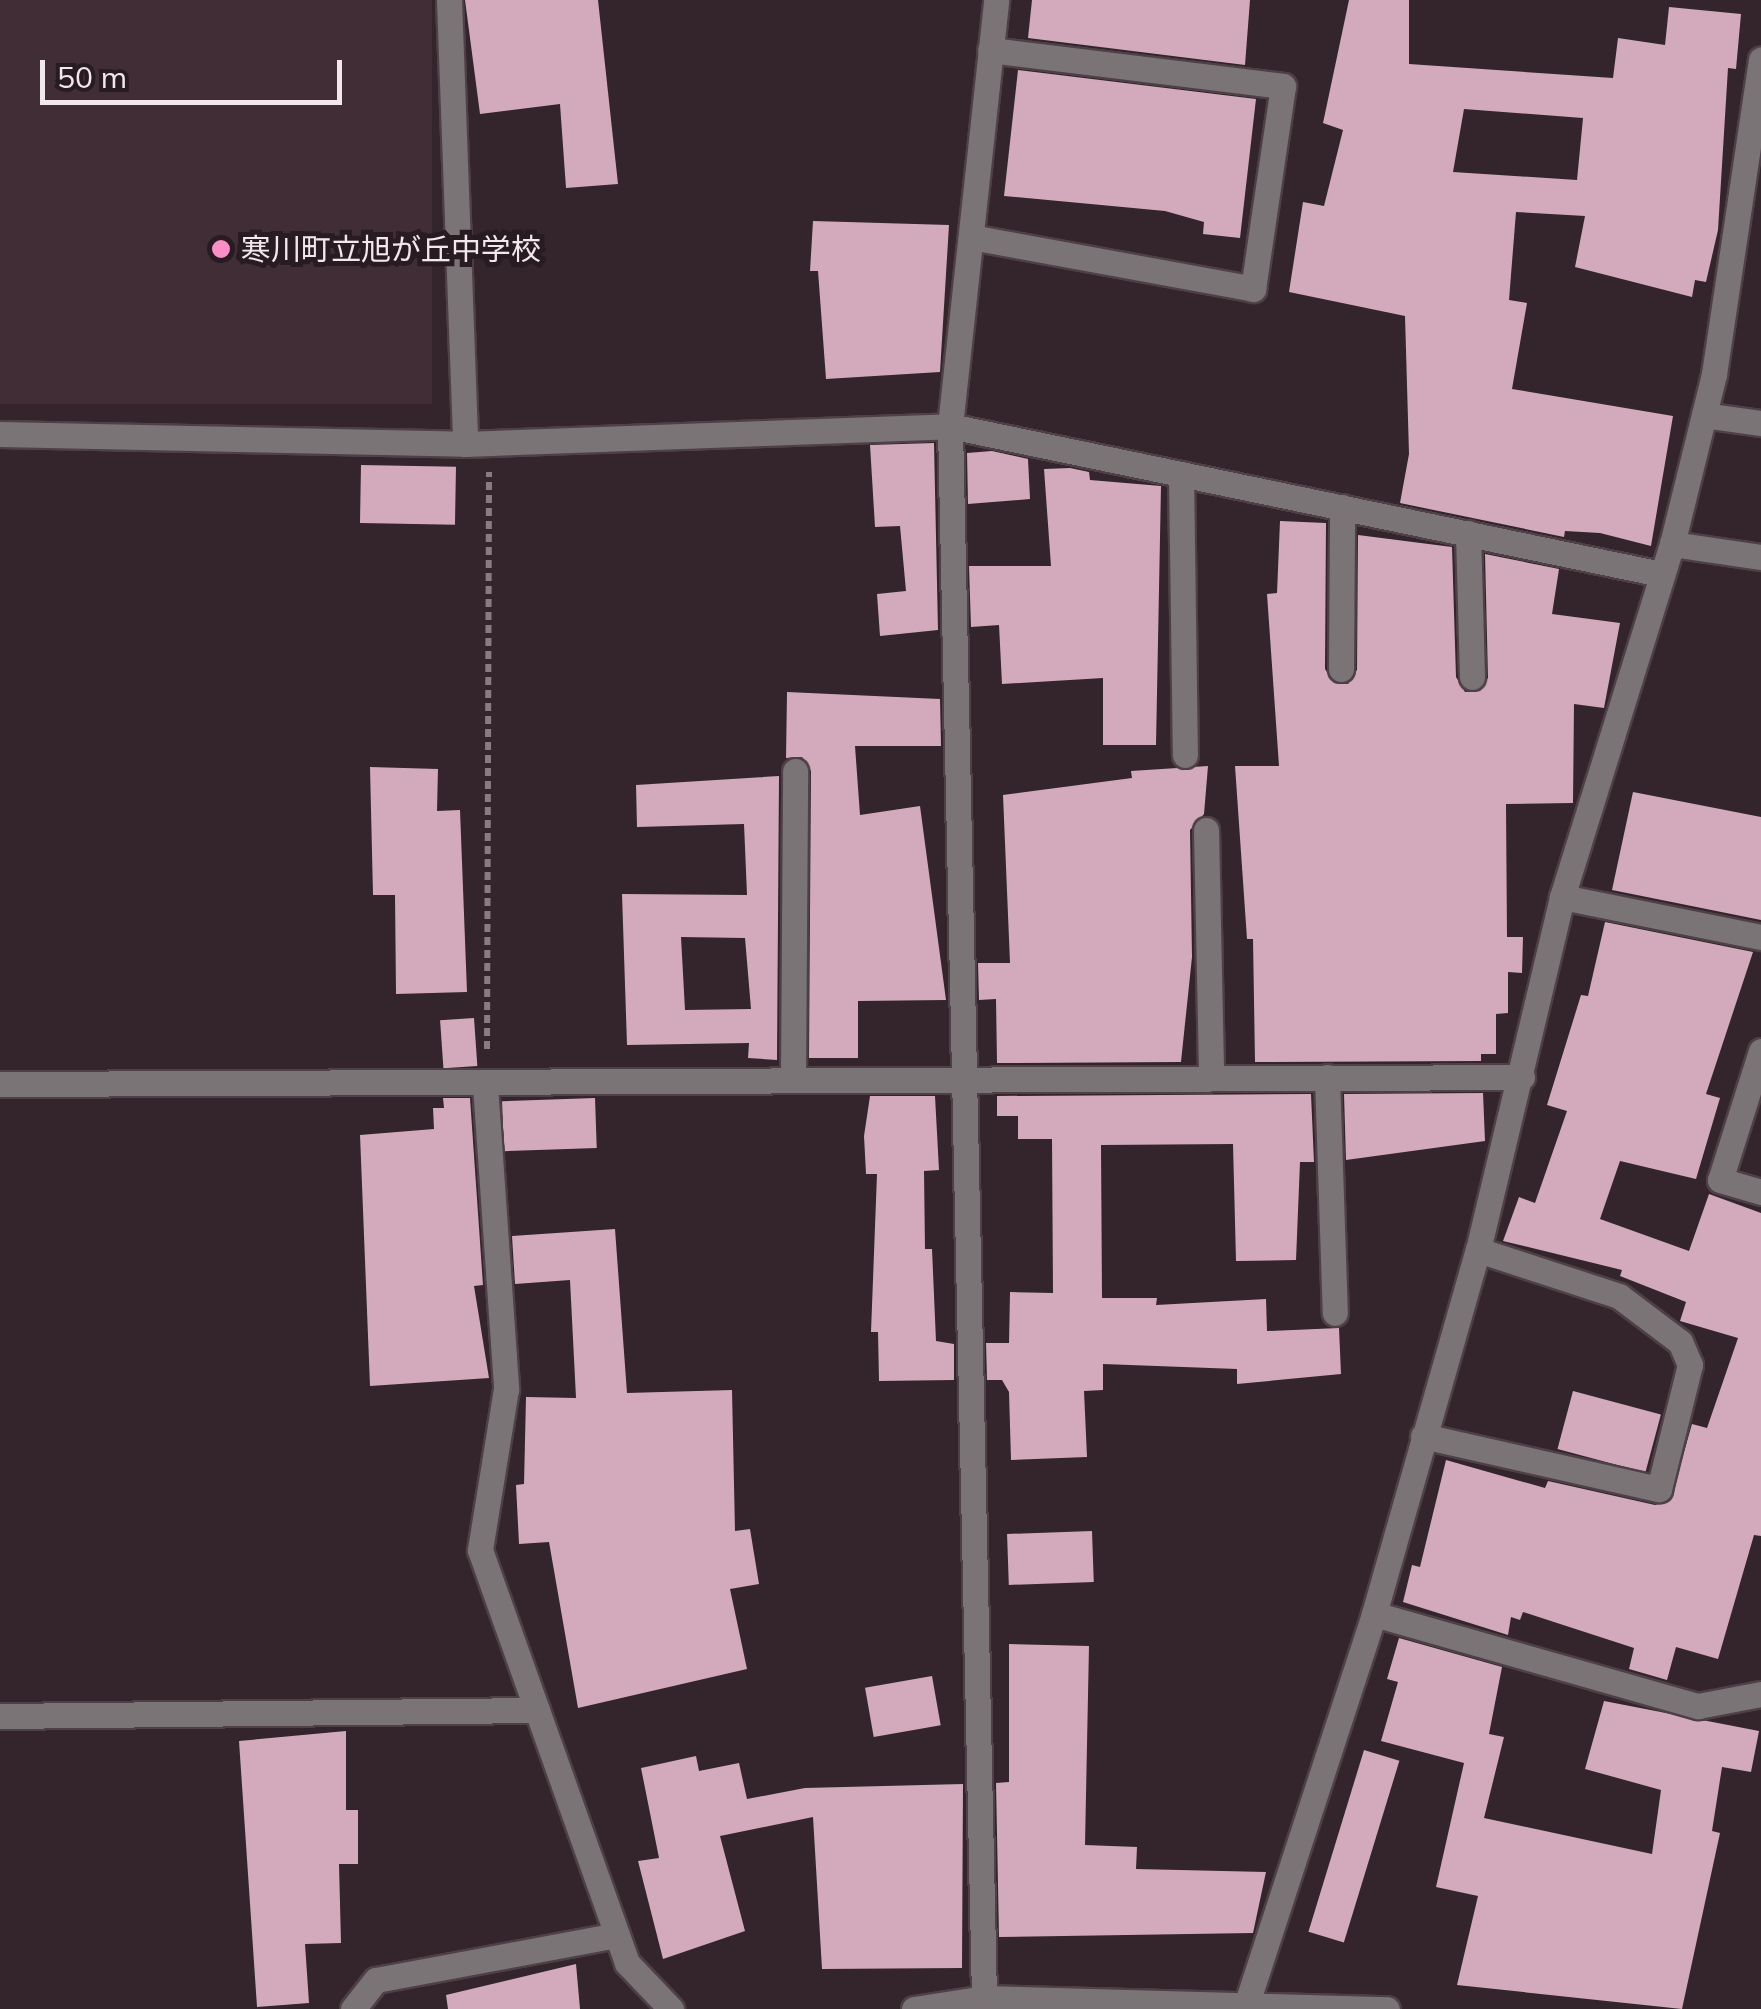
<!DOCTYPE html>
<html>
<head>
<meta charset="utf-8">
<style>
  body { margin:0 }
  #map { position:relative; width:1761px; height:2009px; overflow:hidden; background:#33252b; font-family:Mulish,"Noto Sans JP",sans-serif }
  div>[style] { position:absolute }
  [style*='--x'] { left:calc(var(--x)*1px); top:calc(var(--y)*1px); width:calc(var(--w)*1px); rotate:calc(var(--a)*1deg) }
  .built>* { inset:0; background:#412d36; transform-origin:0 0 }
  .building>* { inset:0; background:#d2aabc; transform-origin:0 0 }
  .path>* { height:6px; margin-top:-3px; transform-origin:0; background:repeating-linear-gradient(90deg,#887c81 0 8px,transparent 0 13px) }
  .roads { filter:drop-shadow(2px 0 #4e4046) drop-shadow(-2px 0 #4e4046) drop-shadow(0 2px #4e4046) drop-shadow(0 -2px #4e4046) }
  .minor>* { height:25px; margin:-12.5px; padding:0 12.5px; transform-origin:12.5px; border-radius:12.5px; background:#7b7477 }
  .dots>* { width:28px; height:28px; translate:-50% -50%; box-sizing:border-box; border:5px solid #291b22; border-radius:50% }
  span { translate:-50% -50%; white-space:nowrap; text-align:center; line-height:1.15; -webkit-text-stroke:10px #291b22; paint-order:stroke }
  .poi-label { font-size:30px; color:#f1e7ec }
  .left { translate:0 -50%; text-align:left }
  .scale { position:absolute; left:40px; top:60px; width:302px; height:45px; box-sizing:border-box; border:5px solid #f1e7ec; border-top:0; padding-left:12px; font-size:30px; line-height:35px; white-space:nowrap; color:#f1e7ec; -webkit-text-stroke:8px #291b22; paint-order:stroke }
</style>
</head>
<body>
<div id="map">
  <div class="built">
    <div style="left:0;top:0;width:432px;height:404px"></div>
  </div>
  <div class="building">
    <div style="clip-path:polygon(465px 0,598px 0,618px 184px,566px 188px,560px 104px,480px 114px)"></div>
    <div style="clip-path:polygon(1032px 0,1250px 0,1245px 65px,1028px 38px)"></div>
    <div style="clip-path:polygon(evenodd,1349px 0,1409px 0,1409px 64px,1613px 78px,1618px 38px,1665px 45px,1669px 7px,1741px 14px,1736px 69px,1728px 68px,1718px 230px,1706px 282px,1695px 280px,1692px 297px,1575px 267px,1585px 216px,1516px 212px,1509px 300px,1527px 303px,1512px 389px,1673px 416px,1651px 546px,1600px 533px,1565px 531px,1564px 537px,1400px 503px,1409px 454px,1405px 316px,1289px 292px,1303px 202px,1324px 206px,1343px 130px,1323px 123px,1349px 0,1464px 109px,1583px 118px,1577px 180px,1453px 172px,1464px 109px)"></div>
    <div style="clip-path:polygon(1018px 70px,1256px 99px,1240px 238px,1203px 234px,1204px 222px,1165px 211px,1004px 196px)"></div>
    <div style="clip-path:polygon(813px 221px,949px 225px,940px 372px,826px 379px,818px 271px,810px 271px)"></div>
    <div style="clip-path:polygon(934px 443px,938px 630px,880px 636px,877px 594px,906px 591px,900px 526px,875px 527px,870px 445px)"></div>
    <div style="clip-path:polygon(992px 451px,1028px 459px,1030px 499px,968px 504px,967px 453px)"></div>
    <div style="left:361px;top:465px;width:95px;height:58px;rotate:1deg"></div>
    <div style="clip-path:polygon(1070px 468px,1089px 472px,1090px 480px,1161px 486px,1156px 745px,1103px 745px,1103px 678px,1002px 684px,999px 625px,971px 627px,969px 566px,1051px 566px,1044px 469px)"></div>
    <div style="clip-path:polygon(1280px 521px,1326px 523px,1325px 669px,1334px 683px,1348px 684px,1357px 670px,1358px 535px,1452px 547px,1456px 677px,1465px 692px,1480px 691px,1488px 678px,1485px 554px,1559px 569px,1552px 614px,1620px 623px,1604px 708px,1574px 704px,1573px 803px,1506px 804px,1507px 937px,1523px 937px,1522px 973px,1508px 972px,1508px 1013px,1496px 1014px,1496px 1054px,1481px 1054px,1481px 1061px,1255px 1062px,1253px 939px,1247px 939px,1235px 766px,1279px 766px,1267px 594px,1277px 593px)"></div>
    <div style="clip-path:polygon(787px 692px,940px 699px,941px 746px,855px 746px,860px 815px,920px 806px,946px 1000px,858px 1001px,858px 1058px,809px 1058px,811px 771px,802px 757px,786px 758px)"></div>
    <div style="clip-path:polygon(1208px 766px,1204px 814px,1190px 830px,1192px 957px,1181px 1062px,997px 1063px,996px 999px,979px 1000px,978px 963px,1010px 963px,1003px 795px,1132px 778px,1131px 771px)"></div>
    <div style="clip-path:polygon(370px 767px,438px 769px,437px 811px,460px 810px,467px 992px,396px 994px,395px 895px,373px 895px)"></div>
    <div style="clip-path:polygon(evenodd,779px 776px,777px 1060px,748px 1058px,749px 1043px,627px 1045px,622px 894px,747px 895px,744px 824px,637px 827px,636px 785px,779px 776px,681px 937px,745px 938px,751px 1009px,685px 1010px,681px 937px)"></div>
    <div style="clip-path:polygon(1633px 792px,1761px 817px,1761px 920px,1612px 890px)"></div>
    <div style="clip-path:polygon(1605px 922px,1753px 952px,1706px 1094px,1720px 1098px,1696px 1179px,1620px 1161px,1600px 1219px,1689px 1251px,1709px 1194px,1761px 1213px,1761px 1536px,1754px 1535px,1718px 1659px,1676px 1647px,1667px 1680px,1629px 1669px,1634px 1648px,1523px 1612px,1520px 1620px,1511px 1617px,1508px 1635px,1403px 1602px,1412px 1565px,1420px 1567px,1446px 1460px,1545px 1488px,1548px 1481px,1655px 1505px,1670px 1501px,1692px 1424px,1707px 1428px,1738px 1338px,1680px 1321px,1686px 1302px,1620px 1276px,1622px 1270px,1503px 1241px,1519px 1197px,1535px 1203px,1567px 1111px,1547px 1105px,1581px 995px,1588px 996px)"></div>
    <div style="left:474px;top:1018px;width:48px;height:34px;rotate:86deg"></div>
    <div style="clip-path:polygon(1483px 1093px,1485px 1141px,1346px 1160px,1344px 1094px)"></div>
    <div style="clip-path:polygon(1311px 1094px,1314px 1162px,1300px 1162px,1296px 1260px,1236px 1261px,1233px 1144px,1101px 1145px,1102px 1298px,1157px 1298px,1156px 1305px,1266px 1299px,1267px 1331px,1339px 1328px,1341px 1374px,1237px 1384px,1237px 1369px,1103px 1364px,1103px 1390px,1084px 1391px,1087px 1457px,1011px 1460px,1009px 1392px,1002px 1380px,987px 1380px,986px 1343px,1009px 1343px,1010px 1292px,1053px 1293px,1052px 1139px,1018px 1139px,1018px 1116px,997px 1116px,997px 1096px)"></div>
    <div style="clip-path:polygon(870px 1096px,935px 1096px,939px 1170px,924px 1171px,925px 1249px,932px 1249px,936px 1341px,954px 1344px,954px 1380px,879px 1381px,878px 1332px,871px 1332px,877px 1174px,866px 1174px,864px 1136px)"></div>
    <div style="clip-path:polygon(443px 1098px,470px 1098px,483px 1285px,474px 1286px,489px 1378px,370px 1386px,360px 1135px,434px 1129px,433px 1108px,444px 1108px)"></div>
    <div style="left:595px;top:1098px;width:50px;height:93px;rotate:88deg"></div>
    <div style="clip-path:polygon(615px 1229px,627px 1393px,732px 1390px,735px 1531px,750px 1529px,759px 1584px,730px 1589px,747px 1669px,578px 1708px,549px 1542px,519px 1544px,516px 1485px,524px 1484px,526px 1397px,576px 1398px,570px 1280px,515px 1284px,512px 1236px)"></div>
    <div style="left:1573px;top:1391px;width:91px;height:60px;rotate:15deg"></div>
    <div style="left:1092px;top:1531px;width:51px;height:85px;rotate:88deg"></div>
    <div style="clip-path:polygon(1399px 1638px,1502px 1667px,1489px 1734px,1504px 1737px,1484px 1818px,1652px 1854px,1661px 1790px,1585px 1769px,1604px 1701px,1759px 1731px,1751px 1772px,1722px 1767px,1712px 1831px,1720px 1833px,1682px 2009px,1457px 1985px,1478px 1896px,1436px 1887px,1464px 1763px,1381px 1741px,1398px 1682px,1387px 1679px)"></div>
    <div style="clip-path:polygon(1009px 1644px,1089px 1646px,1085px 1845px,1137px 1847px,1136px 1869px,1266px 1872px,1253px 1933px,999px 1937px,996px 1783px,1009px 1782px)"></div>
    <div style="left:932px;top:1676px;width:50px;height:68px;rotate:80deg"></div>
    <div style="clip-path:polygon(346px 1731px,346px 1810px,358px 1810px,358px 1864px,339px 1864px,341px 1943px,305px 1944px,309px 2003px,257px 2007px,239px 1741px)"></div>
    <div style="left:1364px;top:1750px;width:37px;height:190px;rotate:17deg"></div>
    <div style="clip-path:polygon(696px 1756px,699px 1771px,739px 1763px,747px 1799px,805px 1788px,963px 1784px,962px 1968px,822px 1969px,813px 1817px,720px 1836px,745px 1931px,663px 1959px,638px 1861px,659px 1858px,641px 1768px)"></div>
    <div style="clip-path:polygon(576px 1964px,580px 2009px,448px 2009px,446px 1995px)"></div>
  </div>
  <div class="path">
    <div style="--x:487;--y:1049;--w:577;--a:-89.8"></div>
  </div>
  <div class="roads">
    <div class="minor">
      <div style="--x:449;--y:0;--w:444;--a:87.9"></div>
      <div style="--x:971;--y:237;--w:287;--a:10.4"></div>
      <div style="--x:1253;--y:289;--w:205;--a:-81.6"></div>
      <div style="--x:1283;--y:86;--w:295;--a:-173"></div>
      <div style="--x:1704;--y:415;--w:58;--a:8"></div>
      <div style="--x:0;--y:434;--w:465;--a:1.2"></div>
      <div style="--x:465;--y:444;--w:485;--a:-2.1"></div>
      <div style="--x:950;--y:426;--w:726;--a:11.76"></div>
      <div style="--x:1181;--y:474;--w:281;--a:89.2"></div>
      <div style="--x:1468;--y:533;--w:144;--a:88.4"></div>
      <div style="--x:1672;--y:544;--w:90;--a:8.3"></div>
      <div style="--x:1341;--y:669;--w:162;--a:-89.6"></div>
      <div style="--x:1206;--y:830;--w:247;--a:88.8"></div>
      <div style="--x:1562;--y:897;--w:203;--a:11.4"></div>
      <div style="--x:1761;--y:1051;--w:135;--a:107.6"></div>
      <div style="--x:1720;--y:1180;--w:43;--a:16.3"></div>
      <div style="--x:1327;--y:1077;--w:236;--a:88.1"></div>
      <div style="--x:793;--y:1080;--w:309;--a:-89.6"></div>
      <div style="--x:0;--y:1084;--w:1522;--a:-0.26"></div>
      <div style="--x:485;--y:1085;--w:305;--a:86"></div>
      <div style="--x:506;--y:1389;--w:163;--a:99.2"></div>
      <div style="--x:480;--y:1550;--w:438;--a:70.4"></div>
      <div style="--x:627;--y:1963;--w:64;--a:46.3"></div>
      <div style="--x:1423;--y:1436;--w:242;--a:12.7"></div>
      <div style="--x:1659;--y:1489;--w:128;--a:-76"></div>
      <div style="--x:1690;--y:1365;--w:25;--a:-113"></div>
      <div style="--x:1680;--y:1342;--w:76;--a:-143"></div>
      <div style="--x:1619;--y:1296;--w:148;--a:-161.9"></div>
      <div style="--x:1374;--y:1614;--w:337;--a:15.9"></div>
      <div style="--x:1698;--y:1706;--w:64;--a:-10.8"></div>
      <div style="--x:0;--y:1716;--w:537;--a:-0.64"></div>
      <div style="--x:984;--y:1998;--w:1572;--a:-91.24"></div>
      <div style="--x:950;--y:426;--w:428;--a:-83.8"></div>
      <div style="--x:353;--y:2009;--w:37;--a:-52"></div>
      <div style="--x:376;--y:1980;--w:245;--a:-10.6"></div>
      <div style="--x:914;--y:2009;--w:71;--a:-8.9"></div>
      <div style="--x:984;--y:1998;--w:403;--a:1.6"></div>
      <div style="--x:1245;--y:2009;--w:416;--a:-71.9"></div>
      <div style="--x:1374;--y:1614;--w:379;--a:-74.1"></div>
      <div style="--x:1478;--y:1250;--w:363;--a:-76.6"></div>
      <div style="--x:1562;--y:897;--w:370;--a:-72.7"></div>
      <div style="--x:1672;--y:544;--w:175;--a:-76.1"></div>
      <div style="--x:1714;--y:374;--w:318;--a:-81.5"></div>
    </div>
  </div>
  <div class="dots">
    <div style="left:221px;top:249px;background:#fa8fc6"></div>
  </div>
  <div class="poi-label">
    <span class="left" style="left:241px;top:249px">寒川町立旭が丘中学校</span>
  </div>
  <div class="scale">50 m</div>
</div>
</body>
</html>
